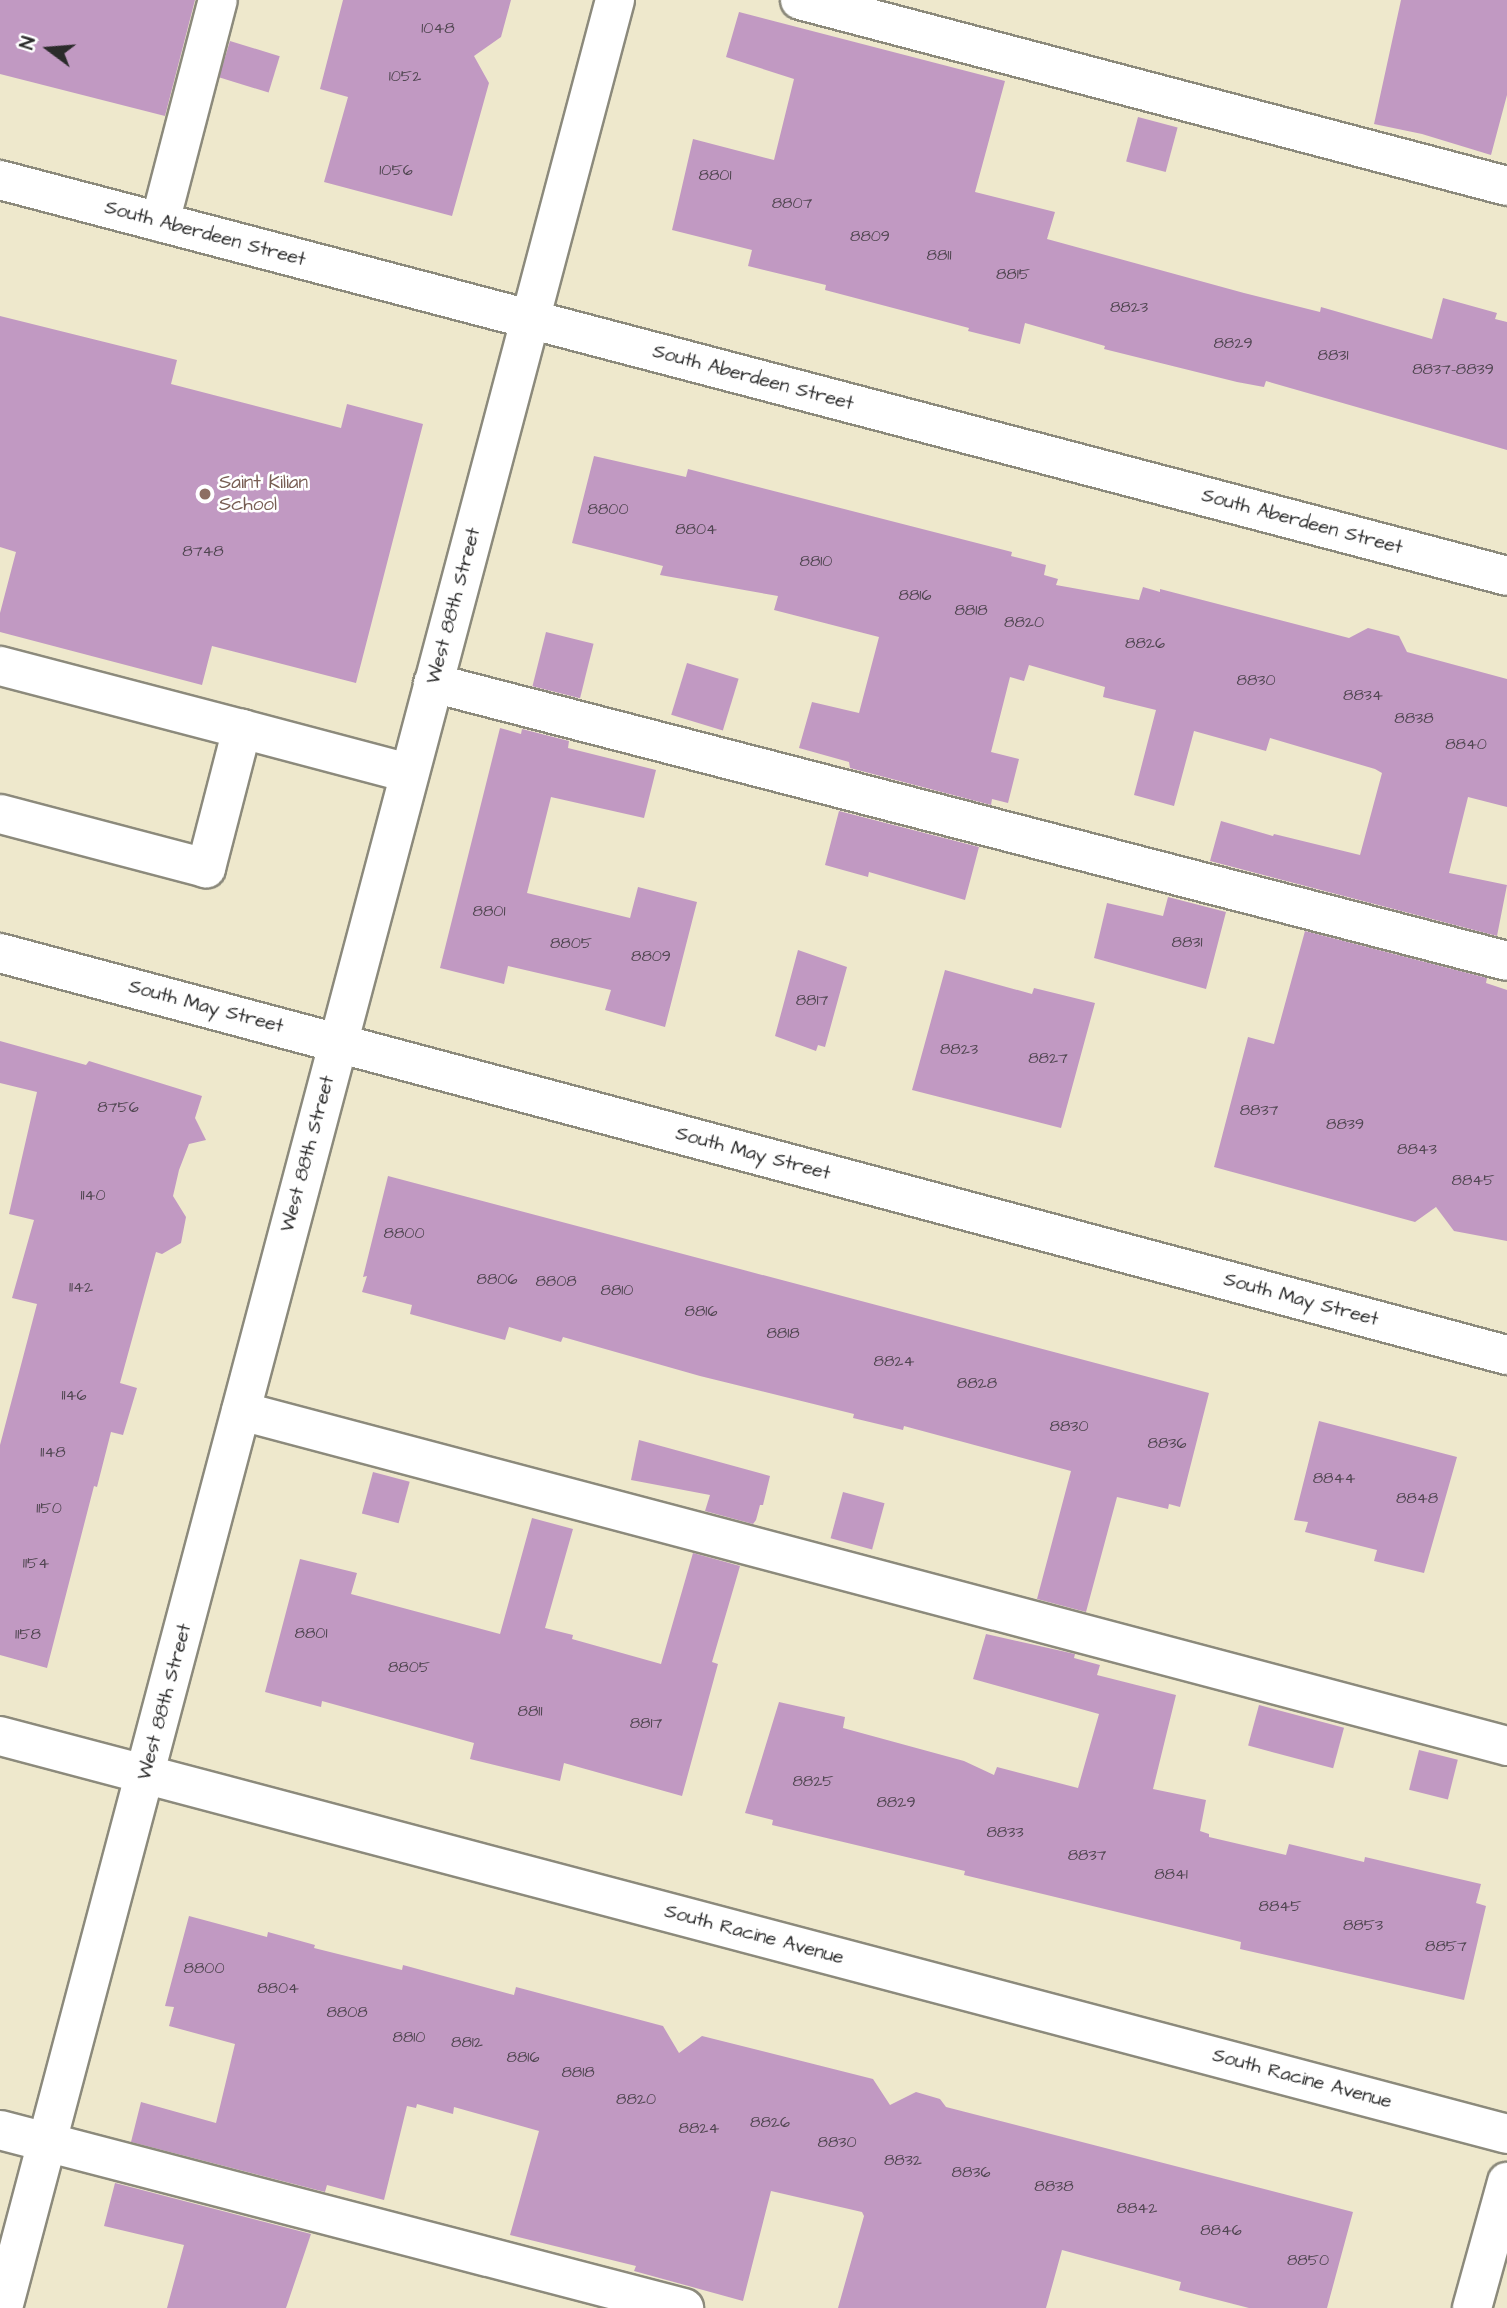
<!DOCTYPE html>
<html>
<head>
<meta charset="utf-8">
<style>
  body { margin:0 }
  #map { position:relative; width:1507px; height:2308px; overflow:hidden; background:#eee8cc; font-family:"Architects Daughter",sans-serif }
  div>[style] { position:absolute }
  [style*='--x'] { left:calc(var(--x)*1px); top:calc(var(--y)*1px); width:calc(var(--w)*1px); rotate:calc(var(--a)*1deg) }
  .building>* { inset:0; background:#c199c2; transform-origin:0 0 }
  .roads { filter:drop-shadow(2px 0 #8c8a7c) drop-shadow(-2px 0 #8c8a7c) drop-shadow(0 2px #8c8a7c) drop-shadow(0 -2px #8c8a7c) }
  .minor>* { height:38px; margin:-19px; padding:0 19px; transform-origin:19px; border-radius:19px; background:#fff }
  .dots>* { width:19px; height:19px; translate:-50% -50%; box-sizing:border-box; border:4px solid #fff; border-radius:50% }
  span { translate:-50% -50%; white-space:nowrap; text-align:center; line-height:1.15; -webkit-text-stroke:5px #fff; paint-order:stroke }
  .number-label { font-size:16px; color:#504651 }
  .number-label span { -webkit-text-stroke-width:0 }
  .street-label { font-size:19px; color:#2b2b2b }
  .education-label { font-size:19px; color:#785e54 }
  .left { translate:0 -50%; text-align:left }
  .north { position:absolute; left:14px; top:14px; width:70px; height:70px; -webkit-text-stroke:5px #fff; paint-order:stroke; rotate:286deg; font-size:19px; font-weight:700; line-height:28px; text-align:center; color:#2b2b2b }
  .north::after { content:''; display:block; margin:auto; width:24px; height:32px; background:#2b2b2b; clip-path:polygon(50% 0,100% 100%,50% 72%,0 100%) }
</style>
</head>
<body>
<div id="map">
  <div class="building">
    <div style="clip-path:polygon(0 0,195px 0,165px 116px,0 74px)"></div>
    <div style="clip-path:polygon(343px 0,511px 0,501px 37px,474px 56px,489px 83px,452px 216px,324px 182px,348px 97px,320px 89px)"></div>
    <div style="clip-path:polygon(1401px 0,1507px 0,1507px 95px,1491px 155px,1422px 134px,1374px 124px)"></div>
    <div style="clip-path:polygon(739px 12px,1005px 81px,975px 192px,1055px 212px,1047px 239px,1244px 293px,1320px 312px,1321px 307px,1432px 339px,1443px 298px,1497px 313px,1495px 319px,1507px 322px,1507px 450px,1266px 381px,1264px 387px,1237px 382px,1104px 349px,1105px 346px,1025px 323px,1020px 344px,968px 331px,969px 328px,825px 290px,826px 285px,748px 266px,752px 250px,672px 230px,693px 139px,774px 160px,794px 79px,726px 57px)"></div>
    <div style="left:230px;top:41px;width:52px;height:38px;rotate:17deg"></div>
    <div style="left:1138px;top:117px;width:41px;height:46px;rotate:15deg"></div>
    <div style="clip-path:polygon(0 316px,177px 360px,171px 384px,341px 428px,347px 404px,423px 424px,356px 683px,212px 646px,202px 685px,0 632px,0 613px,16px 552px,0 547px)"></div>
    <div style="clip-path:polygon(594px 456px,686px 477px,688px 469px,1012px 552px,1011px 556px,1046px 565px,1044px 575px,1058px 579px,1056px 585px,1139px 600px,1143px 587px,1160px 592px,1160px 589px,1349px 638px,1368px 628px,1399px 636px,1407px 652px,1507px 679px,1507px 807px,1468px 797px,1449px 873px,1507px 885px,1497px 936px,1210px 861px,1221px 821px,1273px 836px,1274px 834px,1360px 855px,1382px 773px,1375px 769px,1270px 738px,1266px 751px,1194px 731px,1174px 806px,1134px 795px,1156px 710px,1103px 697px,1105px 687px,1029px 665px,1024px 681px,1010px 677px,991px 752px,1019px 759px,1008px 803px,992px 799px,991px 805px,850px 768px,849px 762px,799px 748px,812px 702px,859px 713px,879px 637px,774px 610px,778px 596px,660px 575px,663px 566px,572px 543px)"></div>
    <div style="left:546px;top:632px;width:49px;height:56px;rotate:14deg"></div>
    <div style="left:687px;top:663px;width:54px;height:54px;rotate:17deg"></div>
    <div style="clip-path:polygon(500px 728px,521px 734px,522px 729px,569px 741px,568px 748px,656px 770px,644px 818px,551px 797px,527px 893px,630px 918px,638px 887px,697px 902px,665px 1027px,605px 1010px,611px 990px,508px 966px,504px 984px,440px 968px)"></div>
    <div style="clip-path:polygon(839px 811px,979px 847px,965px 900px,869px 872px,868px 877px,825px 865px)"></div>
    <div style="clip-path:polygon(1168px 897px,1226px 912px,1206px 989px,1094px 958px,1107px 903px,1163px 916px)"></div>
    <div style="clip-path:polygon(1305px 931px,1487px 978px,1486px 983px,1507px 990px,1507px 1241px,1454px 1231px,1436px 1207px,1415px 1222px,1214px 1167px,1248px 1037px,1274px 1044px)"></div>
    <div style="clip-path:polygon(798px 950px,847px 967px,825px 1047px,818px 1045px,816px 1051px,775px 1036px)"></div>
    <div style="clip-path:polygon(945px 970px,1032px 994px,1034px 988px,1095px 1003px,1061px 1128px,912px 1090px)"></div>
    <div style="clip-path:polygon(0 1041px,86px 1065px,89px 1061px,202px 1096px,195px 1118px,206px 1140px,189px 1144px,179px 1170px,173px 1196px,186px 1217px,181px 1243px,162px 1254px,156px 1252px,120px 1383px,137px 1388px,123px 1435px,111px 1432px,97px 1487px,94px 1486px,47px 1668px,0 1655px,0 1445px,37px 1304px,12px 1298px,34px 1220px,9px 1214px,37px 1092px,0 1083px)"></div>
    <div style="clip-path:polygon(388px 1176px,1209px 1393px,1180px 1507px,1169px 1504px,1168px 1509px,1117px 1497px,1086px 1612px,1037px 1599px,1071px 1471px,904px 1426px,903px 1430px,853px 1418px,854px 1414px,700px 1376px,563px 1337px,561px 1342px,509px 1327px,505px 1340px,410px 1314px,412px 1305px,362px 1292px,367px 1276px,363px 1277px)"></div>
    <div style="clip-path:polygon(1319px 1421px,1457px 1457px,1424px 1573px,1374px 1561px,1377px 1550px,1305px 1532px,1308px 1522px,1294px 1520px)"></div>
    <div style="clip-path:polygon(639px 1440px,770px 1476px,763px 1505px,760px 1505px,756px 1520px,753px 1524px,705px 1511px,710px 1495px,631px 1480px)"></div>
    <div style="left:373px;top:1472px;width:38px;height:43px;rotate:15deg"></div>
    <div style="left:843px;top:1492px;width:43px;height:48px;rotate:15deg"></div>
    <div style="clip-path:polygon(532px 1518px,573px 1529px,545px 1628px,573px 1635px,572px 1639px,661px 1664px,693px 1553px,740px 1566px,712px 1662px,718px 1664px,682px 1796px,564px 1763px,560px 1781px,470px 1759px,474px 1743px,322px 1701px,321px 1707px,265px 1692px,300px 1559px,357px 1573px,351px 1594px,500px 1634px)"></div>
    <div style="clip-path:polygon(986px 1634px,1075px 1654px,1074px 1658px,1100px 1665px,1097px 1675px,1176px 1695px,1153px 1789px,1206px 1800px,1200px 1831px,1209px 1834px,1209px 1837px,1286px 1855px,1289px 1844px,1364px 1862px,1365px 1857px,1481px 1884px,1476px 1903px,1486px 1906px,1464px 2000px,1240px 1949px,1241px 1942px,964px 1875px,965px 1871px,772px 1825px,773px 1820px,745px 1813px,779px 1702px,845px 1717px,843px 1728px,964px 1761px,994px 1775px,997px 1767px,1078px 1788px,1099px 1714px,973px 1679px)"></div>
    <div style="left:1259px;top:1705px;width:88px;height:42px;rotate:15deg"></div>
    <div style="left:1419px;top:1750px;width:40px;height:41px;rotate:14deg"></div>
    <div style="clip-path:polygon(189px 1916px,267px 1937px,268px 1932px,315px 1945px,314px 1948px,402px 1970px,403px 1965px,514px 1995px,516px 1987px,663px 2026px,679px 2053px,702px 2036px,873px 2079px,890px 2105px,916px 2092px,940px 2099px,946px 2107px,1353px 2212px,1327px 2308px,1249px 2308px,1179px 2290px,1181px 2282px,1062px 2250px,1046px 2308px,838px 2308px,864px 2216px,862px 2212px,771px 2191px,743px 2301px,634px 2271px,636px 2266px,510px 2235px,539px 2131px,454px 2107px,453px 2114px,417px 2104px,416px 2108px,407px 2106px,384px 2200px,327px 2185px,325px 2192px,131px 2142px,141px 2102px,216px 2123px,235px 2044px,169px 2026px,174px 2007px,165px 2006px)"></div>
    <div style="clip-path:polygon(115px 2183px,311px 2234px,286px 2308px,167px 2308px,184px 2245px,104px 2226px)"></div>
  </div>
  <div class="roads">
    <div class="minor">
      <div style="--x:800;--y:0;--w:731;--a:14.74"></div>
      <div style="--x:0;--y:180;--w:1558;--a:14.72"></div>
      <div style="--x:160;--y:222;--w:229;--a:-75.4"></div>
      <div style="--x:0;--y:666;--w:250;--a:14.6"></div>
      <div style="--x:242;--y:729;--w:144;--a:104.5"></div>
      <div style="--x:206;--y:868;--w:213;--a:-165.3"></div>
      <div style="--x:433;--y:683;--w:1109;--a:14.51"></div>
      <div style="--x:242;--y:729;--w:173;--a:14.8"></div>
      <div style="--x:0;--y:953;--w:1560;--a:14.94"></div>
      <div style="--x:241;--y:1411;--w:1310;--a:14.82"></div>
      <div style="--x:0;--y:1736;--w:1559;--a:14.79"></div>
      <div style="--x:0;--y:2130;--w:707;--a:14.59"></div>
      <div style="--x:3;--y:2308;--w:2388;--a:-75.15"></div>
      <div style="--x:1472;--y:2308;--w:131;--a:-74.5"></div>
    </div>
  </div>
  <div class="dots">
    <div style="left:205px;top:494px;background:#8d6e63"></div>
  </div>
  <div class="number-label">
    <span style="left:438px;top:28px">1048</span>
    <span style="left:405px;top:76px">1052</span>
    <span style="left:396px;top:170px">1056</span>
    <span style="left:715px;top:175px">8801</span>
    <span style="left:792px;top:203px">8807</span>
    <span style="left:870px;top:236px">8809</span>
    <span style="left:939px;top:255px">8811</span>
    <span style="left:1013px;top:274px">8815</span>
    <span style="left:1129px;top:307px">8823</span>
    <span style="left:1233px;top:343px">8829</span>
    <span style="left:1333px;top:355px">8831</span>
    <span style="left:1453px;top:369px">8837-8839</span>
    <span style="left:608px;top:509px">8800</span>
    <span style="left:696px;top:529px">8804</span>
    <span style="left:203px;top:551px">8748</span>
    <span style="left:816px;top:561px">8810</span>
    <span style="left:915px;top:595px">8816</span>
    <span style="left:971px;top:610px">8818</span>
    <span style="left:1024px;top:622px">8820</span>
    <span style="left:1145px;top:643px">8826</span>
    <span style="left:1256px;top:680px">8830</span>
    <span style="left:1363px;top:695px">8834</span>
    <span style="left:1414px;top:718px">8838</span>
    <span style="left:1466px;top:744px">8840</span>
    <span style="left:489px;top:911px">8801</span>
    <span style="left:1187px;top:942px">8831</span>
    <span style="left:571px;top:943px">8805</span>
    <span style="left:651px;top:956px">8809</span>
    <span style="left:812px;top:1000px">8817</span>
    <span style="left:959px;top:1049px">8823</span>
    <span style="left:1048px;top:1058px">8827</span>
    <span style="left:118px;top:1107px">8756</span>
    <span style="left:1259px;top:1110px">8837</span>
    <span style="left:1345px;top:1124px">8839</span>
    <span style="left:1417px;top:1149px">8843</span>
    <span style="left:1473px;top:1180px">8845</span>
    <span style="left:93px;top:1195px">1140</span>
    <span style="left:404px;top:1233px">8800</span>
    <span style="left:497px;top:1279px">8806</span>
    <span style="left:556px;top:1281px">8808</span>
    <span style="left:81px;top:1287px">1142</span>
    <span style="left:617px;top:1290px">8810</span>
    <span style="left:701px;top:1311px">8816</span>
    <span style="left:783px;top:1333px">8818</span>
    <span style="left:894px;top:1361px">8824</span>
    <span style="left:977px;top:1383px">8828</span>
    <span style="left:74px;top:1395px">1146</span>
    <span style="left:1069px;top:1426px">8830</span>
    <span style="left:1167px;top:1443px">8836</span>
    <span style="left:53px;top:1452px">1148</span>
    <span style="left:1334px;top:1478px">8844</span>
    <span style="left:1417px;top:1498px">8848</span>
    <span style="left:49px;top:1508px">1150</span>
    <span style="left:36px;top:1563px">1154</span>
    <span style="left:311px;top:1633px">8801</span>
    <span style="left:28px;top:1634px">1158</span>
    <span style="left:409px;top:1667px">8805</span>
    <span style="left:530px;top:1711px">8811</span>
    <span style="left:646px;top:1723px">8817</span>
    <span style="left:813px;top:1781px">8825</span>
    <span style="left:896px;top:1802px">8829</span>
    <span style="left:1005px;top:1832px">8833</span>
    <span style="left:1087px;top:1855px">8837</span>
    <span style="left:1171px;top:1874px">8841</span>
    <span style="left:1280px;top:1906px">8845</span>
    <span style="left:1363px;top:1925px">8853</span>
    <span style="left:1446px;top:1946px">8857</span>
    <span style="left:204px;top:1968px">8800</span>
    <span style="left:278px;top:1988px">8804</span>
    <span style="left:347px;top:2012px">8808</span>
    <span style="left:409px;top:2037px">8810</span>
    <span style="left:467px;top:2042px">8812</span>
    <span style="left:523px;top:2057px">8816</span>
    <span style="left:578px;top:2072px">8818</span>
    <span style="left:636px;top:2099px">8820</span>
    <span style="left:770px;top:2122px">8826</span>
    <span style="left:699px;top:2128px">8824</span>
    <span style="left:837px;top:2142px">8830</span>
    <span style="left:903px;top:2160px">8832</span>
    <span style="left:971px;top:2172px">8836</span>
    <span style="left:1054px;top:2186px">8838</span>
    <span style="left:1137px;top:2208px">8842</span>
    <span style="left:1221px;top:2230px">8846</span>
    <span style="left:1308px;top:2260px">8850</span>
  </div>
  <div class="street-label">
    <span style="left:205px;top:234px;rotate:15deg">South Aberdeen Street</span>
    <span style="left:753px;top:378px;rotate:15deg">South Aberdeen Street</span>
    <span style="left:1302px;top:522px;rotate:15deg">South Aberdeen Street</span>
    <span style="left:454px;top:606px;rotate:-75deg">West 88th Street</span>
    <span style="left:206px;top:1007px;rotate:15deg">South May Street</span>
    <span style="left:308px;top:1154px;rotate:-75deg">West 88th Street</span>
    <span style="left:753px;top:1154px;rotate:15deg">South May Street</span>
    <span style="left:1301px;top:1300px;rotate:15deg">South May Street</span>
    <span style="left:165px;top:1702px;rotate:-75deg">West 88th Street</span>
    <span style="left:754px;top:1935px;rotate:15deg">South Racine Avenue</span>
    <span style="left:1302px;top:2079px;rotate:15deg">South Racine Avenue</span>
  </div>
  <div class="education-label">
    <span class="left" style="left:219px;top:494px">Saint Kilian<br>School</span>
  </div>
  <div class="north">N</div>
</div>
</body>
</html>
